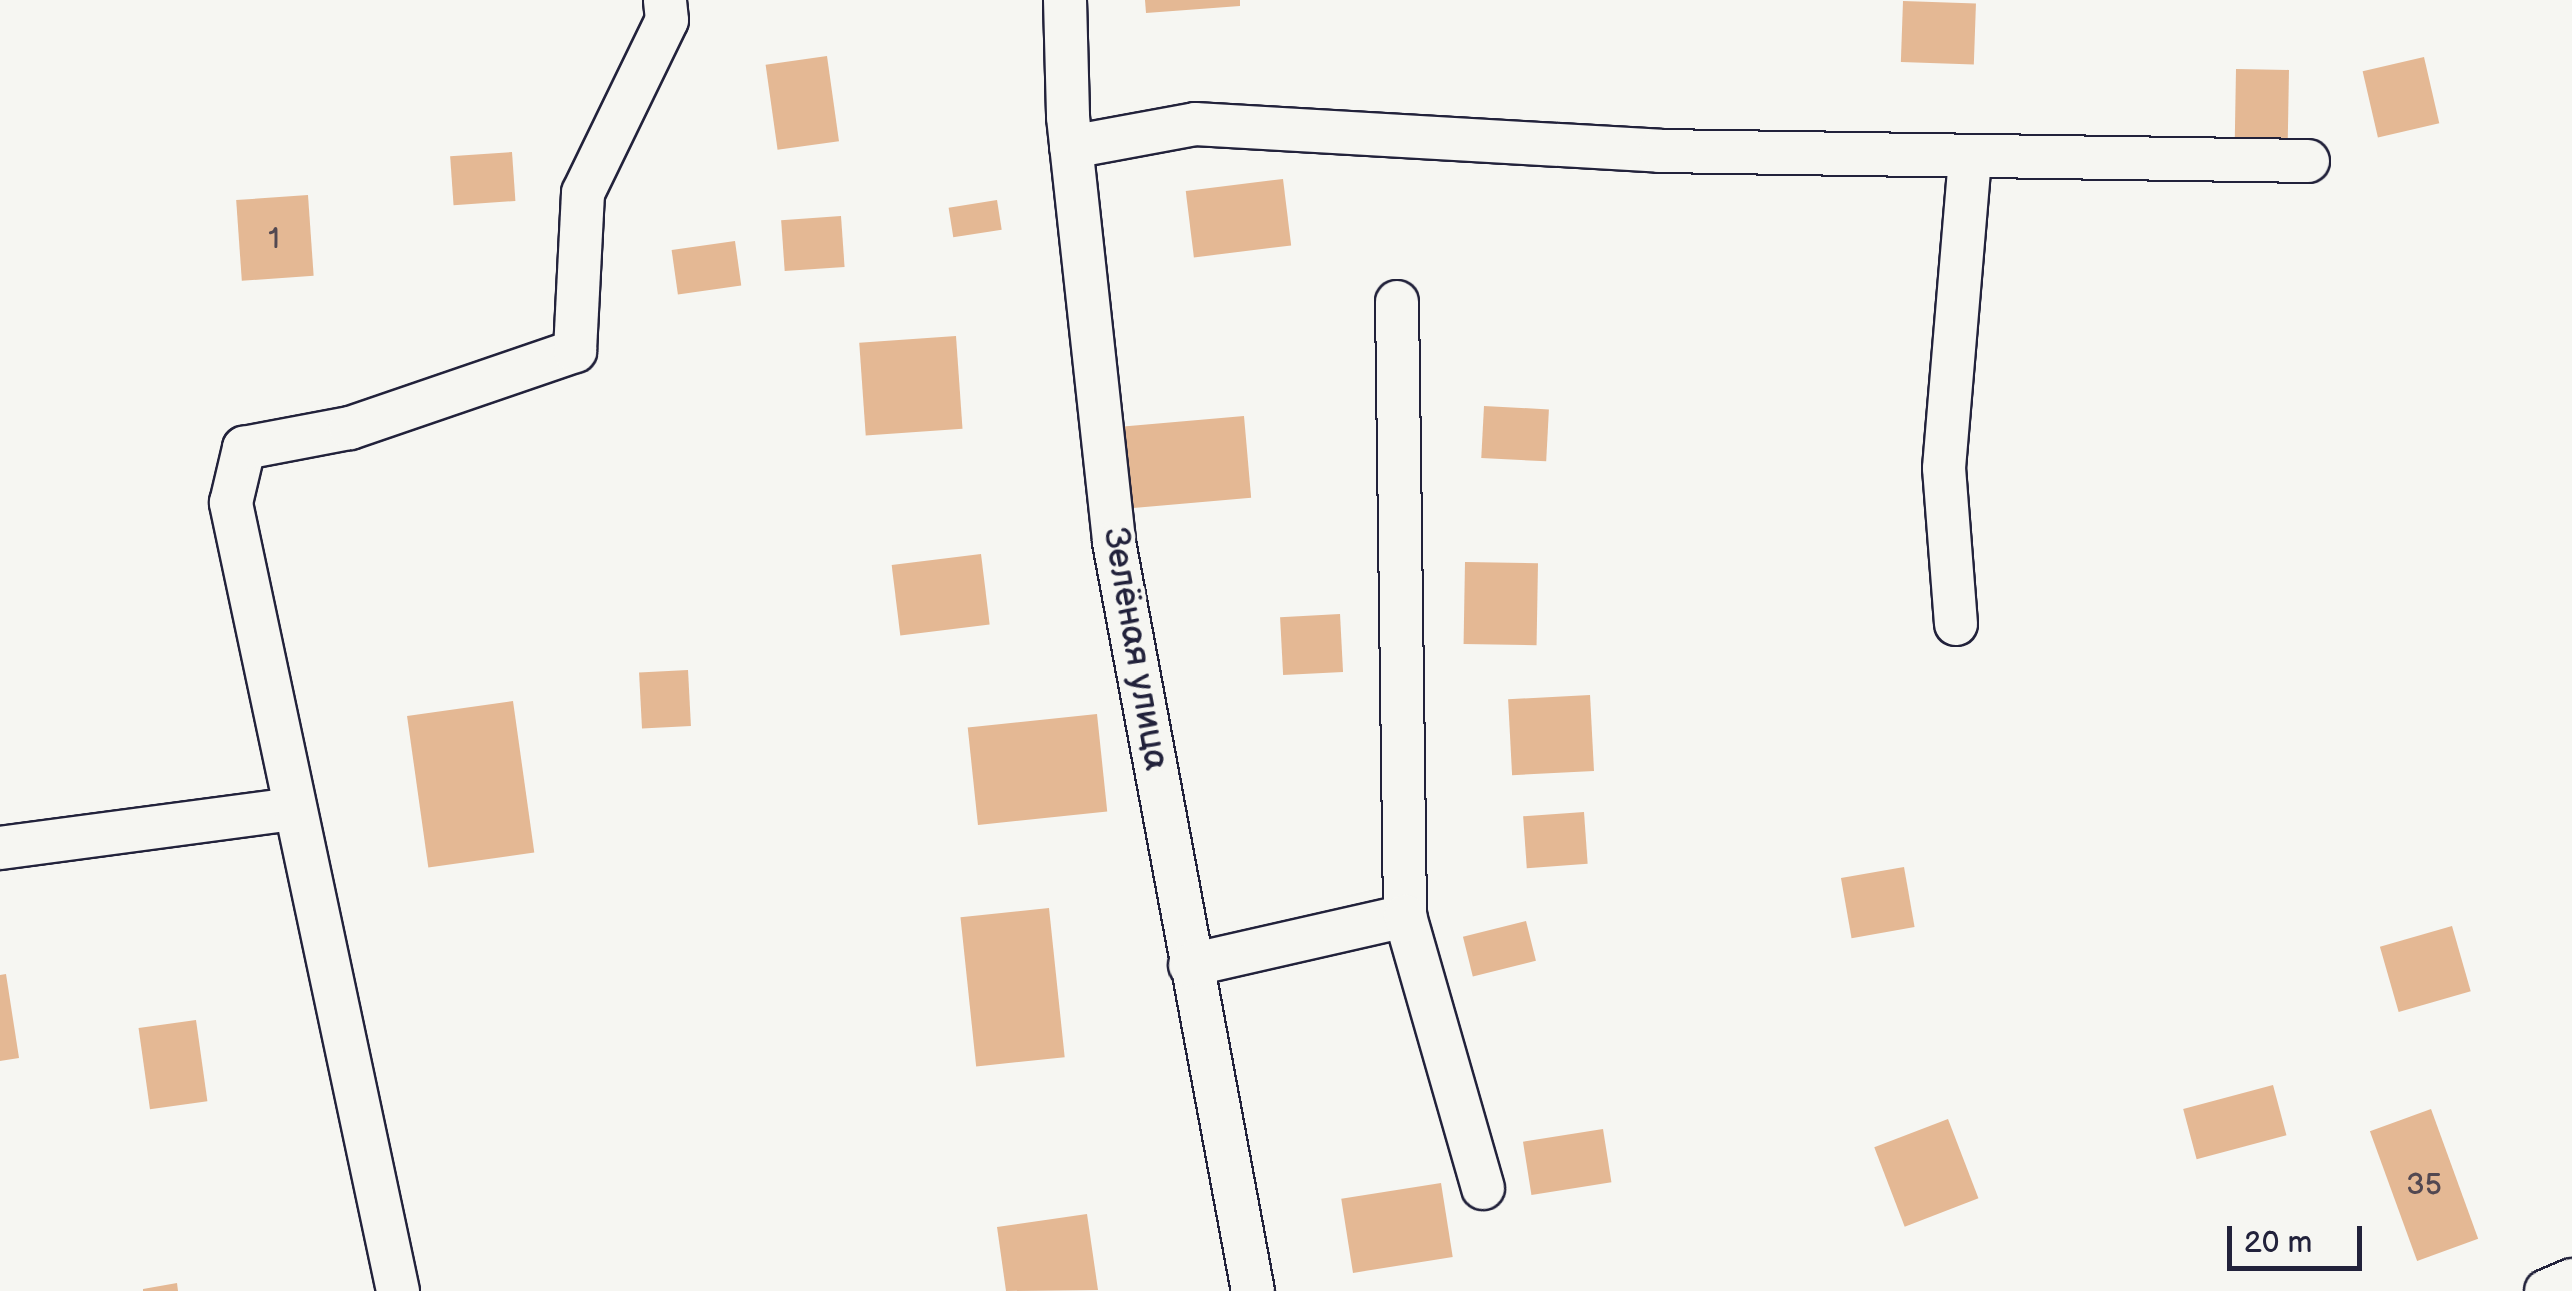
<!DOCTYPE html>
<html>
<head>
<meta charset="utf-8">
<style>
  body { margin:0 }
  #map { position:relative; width:2572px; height:1291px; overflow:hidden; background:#f6f6f2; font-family:"Balsamiq Sans",sans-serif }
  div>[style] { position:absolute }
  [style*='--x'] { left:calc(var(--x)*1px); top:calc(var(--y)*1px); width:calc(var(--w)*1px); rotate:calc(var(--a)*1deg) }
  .building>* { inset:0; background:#e4b894; transform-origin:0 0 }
  .roads { filter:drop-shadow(2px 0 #22223b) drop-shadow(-2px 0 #22223b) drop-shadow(0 2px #22223b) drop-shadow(0 -2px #22223b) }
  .minor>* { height:42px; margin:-21px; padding:0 21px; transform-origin:21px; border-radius:21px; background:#f6f6f2 }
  span { translate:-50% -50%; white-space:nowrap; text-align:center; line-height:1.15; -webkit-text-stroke:8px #f6f6f2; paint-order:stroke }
  .number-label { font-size:30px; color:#524851 }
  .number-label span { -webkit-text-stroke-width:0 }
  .street-label { font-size:35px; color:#22223b }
  .scale { position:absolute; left:2227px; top:1226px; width:135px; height:45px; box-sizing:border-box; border:5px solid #22223b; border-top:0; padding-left:12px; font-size:30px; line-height:35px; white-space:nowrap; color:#22223b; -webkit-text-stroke:8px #f6f6f2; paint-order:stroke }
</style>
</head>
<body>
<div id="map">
  <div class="building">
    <div style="clip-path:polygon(1145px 0,1240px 0,1240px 6px,1146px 13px)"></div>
    <div style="left:1903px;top:1px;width:73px;height:61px;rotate:2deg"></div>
    <div style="left:827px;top:56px;width:86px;height:62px;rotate:82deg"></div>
    <div style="left:2424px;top:57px;width:68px;height:63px;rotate:77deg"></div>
    <div style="left:2236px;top:69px;width:53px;height:68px;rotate:1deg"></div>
    <div style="left:512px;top:152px;width:49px;height:62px;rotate:86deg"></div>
    <div style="left:1283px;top:179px;width:67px;height:98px;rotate:83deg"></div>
    <div style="left:308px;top:195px;width:81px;height:72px;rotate:86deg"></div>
    <div style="left:997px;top:200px;width:30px;height:49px;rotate:81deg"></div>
    <div style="left:841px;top:216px;width:51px;height:60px;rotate:86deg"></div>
    <div style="left:735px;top:241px;width:45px;height:64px;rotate:82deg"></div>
    <div style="left:956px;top:336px;width:93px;height:97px;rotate:86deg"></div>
    <div style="left:1484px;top:406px;width:65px;height:52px;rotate:3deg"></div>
    <div style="left:1244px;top:416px;width:82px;height:121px;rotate:85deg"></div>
    <div style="left:981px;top:554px;width:71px;height:90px;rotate:83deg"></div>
    <div style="left:1465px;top:562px;width:73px;height:82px;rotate:1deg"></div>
    <div style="left:1340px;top:614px;width:58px;height:60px;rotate:87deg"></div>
    <div style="left:688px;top:670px;width:56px;height:49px;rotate:87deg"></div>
    <div style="left:1590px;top:695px;width:76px;height:82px;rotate:87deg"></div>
    <div style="left:513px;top:701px;width:153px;height:107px;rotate:82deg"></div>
    <div style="left:1097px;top:714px;width:98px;height:130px;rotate:84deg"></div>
    <div style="left:1584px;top:812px;width:52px;height:61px;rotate:86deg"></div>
    <div style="left:1904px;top:867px;width:61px;height:64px;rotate:80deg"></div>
    <div style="left:1049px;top:908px;width:150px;height:89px;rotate:84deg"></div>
    <div style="left:1526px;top:921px;width:41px;height:65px;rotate:76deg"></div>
    <div style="left:2452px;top:926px;width:68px;height:75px;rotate:74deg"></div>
    <div style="clip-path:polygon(6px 974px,19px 1058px,0 1061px,0 975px)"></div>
    <div style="left:196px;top:1020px;width:82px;height:58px;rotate:82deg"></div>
    <div style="left:2273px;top:1085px;width:52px;height:93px;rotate:75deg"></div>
    <div style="left:2431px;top:1109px;width:138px;height:65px;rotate:70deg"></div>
    <div style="left:1948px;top:1119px;width:85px;height:79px;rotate:69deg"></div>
    <div style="left:1603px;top:1129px;width:54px;height:81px;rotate:81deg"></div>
    <div style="left:1441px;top:1183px;width:75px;height:101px;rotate:81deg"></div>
    <div style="clip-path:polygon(1087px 1214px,1098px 1290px,1006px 1291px,997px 1227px)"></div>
    <div style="clip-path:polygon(177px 1283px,178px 1291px,143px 1291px,143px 1289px)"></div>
  </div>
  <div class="roads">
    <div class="minor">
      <div style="--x:1065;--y:0;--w:117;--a:88.5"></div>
      <div style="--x:1068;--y:117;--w:427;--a:83.8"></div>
      <div style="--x:1114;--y:542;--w:762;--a:79.49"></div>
      <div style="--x:1071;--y:147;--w:126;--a:-10.5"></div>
      <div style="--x:1195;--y:124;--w:466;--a:3.3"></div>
      <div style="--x:1660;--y:151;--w:648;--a:0.88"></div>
      <div style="--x:1397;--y:302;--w:614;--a:89.25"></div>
      <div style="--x:1956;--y:624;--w:156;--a:-94.4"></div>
      <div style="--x:1944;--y:468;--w:310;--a:-85.2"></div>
      <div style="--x:0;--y:848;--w:297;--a:-7.6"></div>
      <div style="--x:1190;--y:965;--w:221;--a:-12.8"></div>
      <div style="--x:1405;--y:916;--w:283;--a:74"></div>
      <div style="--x:398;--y:1291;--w:806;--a:-101.97"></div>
      <div style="--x:231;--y:503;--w:57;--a:-76.7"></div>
      <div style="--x:244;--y:448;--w:108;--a:-10.7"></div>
      <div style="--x:350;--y:428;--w:238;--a:-18.9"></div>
      <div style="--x:575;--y:351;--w:158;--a:-87.1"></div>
      <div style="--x:583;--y:193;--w:192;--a:-64.1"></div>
      <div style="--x:667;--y:20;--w:20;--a:-96"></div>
      <div style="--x:2546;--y:1291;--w:28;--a:-23"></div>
    </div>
  </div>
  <div class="number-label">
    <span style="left:274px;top:239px">1</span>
    <span style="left:2424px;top:1185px">35</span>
  </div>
  <div class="street-label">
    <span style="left:1135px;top:649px;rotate:80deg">Зелёная улица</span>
  </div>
  <div class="scale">20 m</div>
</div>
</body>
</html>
